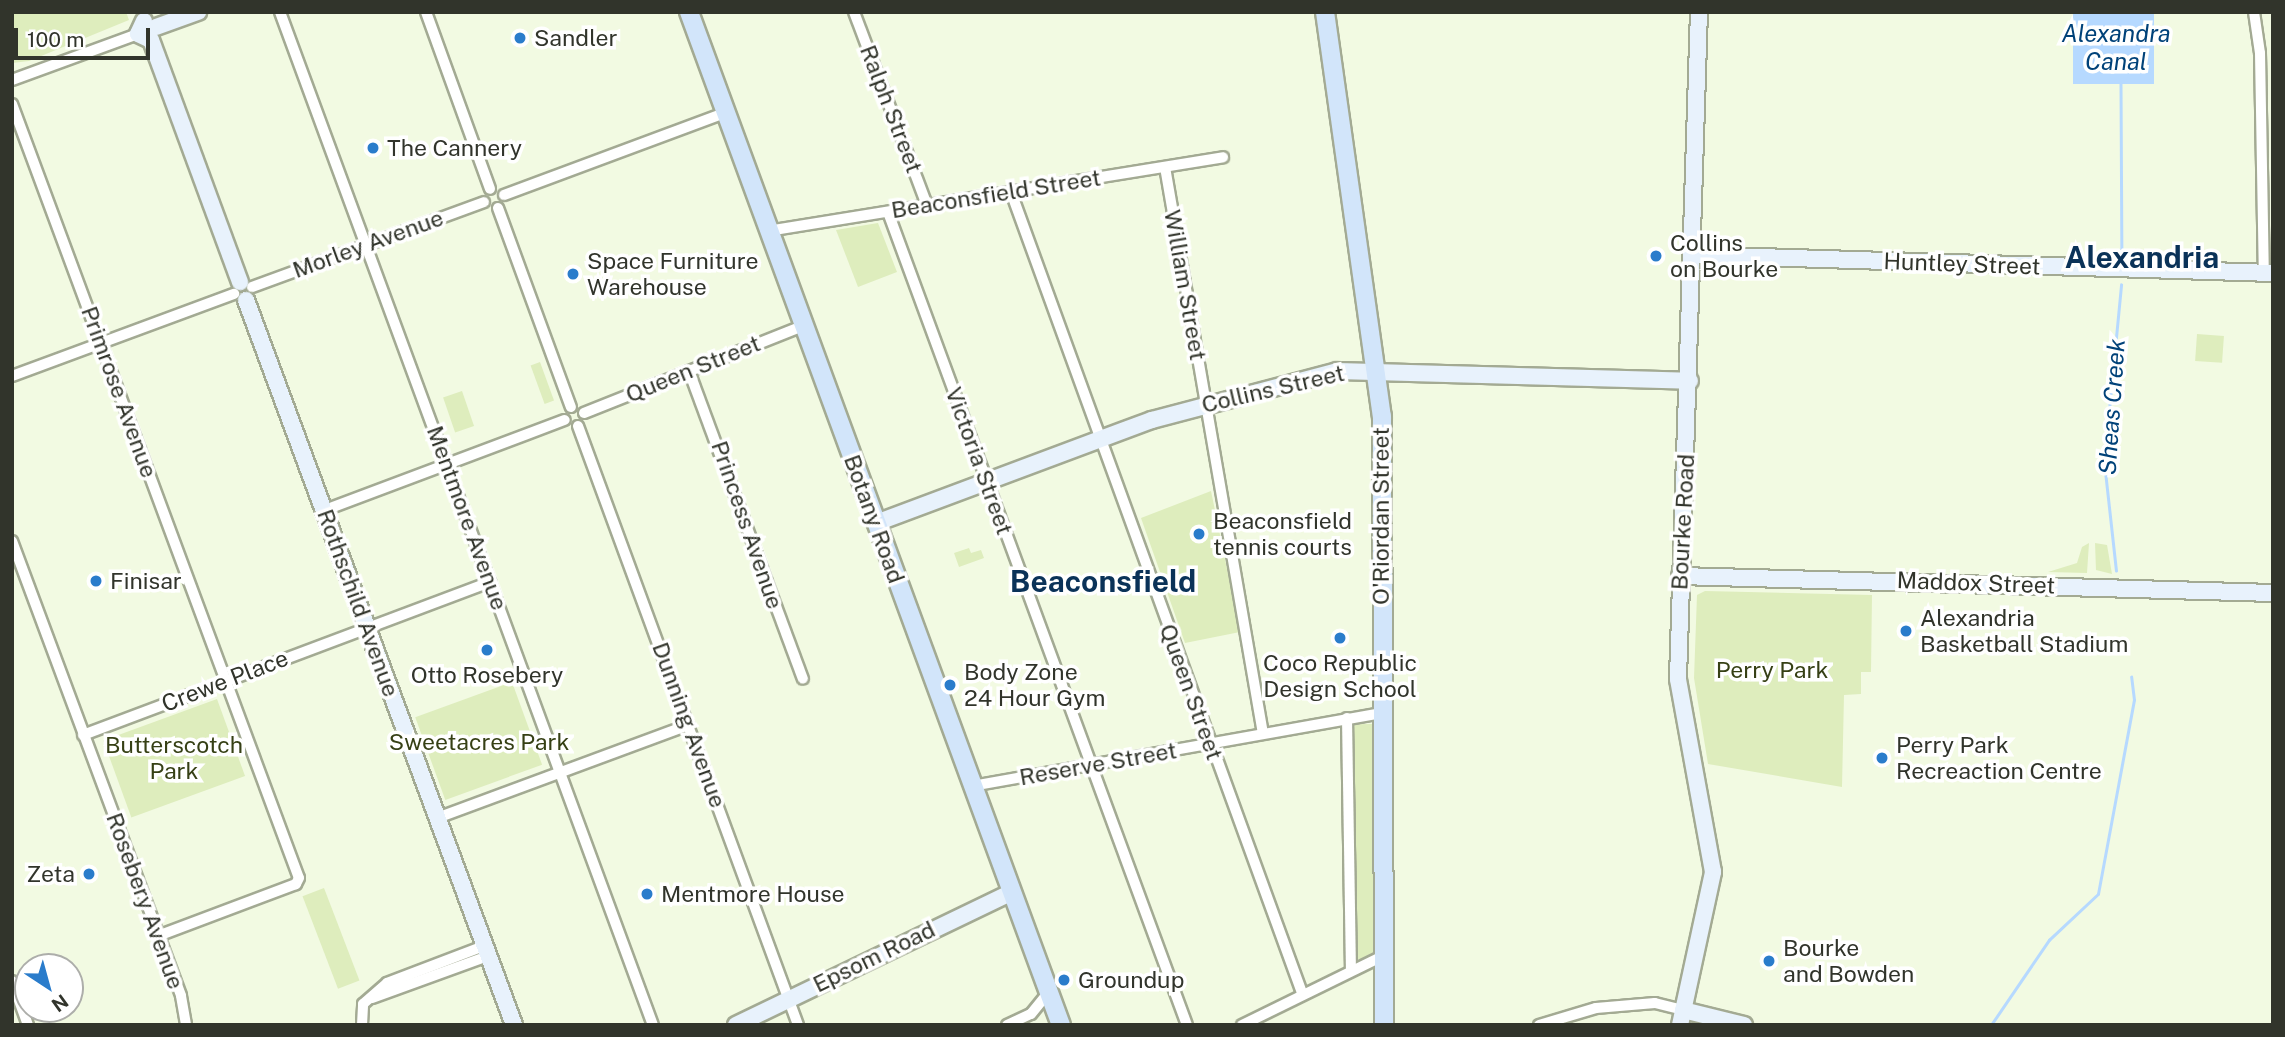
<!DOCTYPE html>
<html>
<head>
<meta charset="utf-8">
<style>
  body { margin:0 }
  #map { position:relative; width:2285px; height:1037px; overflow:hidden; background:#f2fae2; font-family:"Public Sans",sans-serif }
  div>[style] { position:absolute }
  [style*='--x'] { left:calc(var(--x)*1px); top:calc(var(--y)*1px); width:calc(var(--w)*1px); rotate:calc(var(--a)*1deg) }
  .green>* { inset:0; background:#deedbd; transform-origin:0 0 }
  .water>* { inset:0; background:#b6d9ff; transform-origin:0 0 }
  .stream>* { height:2.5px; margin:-1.25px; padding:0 1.25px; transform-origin:1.25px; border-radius:1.25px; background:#b6d9ff }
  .roads { filter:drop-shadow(2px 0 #a3aa93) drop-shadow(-2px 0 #a3aa93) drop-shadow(0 2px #a3aa93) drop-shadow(0 -2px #a3aa93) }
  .street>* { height:10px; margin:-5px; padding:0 5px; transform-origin:5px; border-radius:5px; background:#fff }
  .secondary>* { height:16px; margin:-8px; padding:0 8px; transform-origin:8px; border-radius:8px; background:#e8f2fc }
  .primary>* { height:18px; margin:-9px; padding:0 9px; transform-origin:9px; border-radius:9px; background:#d2e5fa }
  .dots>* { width:19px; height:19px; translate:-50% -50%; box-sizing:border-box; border:4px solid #fff; border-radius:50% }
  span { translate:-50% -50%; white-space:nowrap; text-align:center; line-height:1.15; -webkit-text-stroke:7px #fff; paint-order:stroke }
  .poi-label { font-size:23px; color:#31342b }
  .left { translate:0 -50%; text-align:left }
  .right { translate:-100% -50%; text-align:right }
  .street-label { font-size:23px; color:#31342b }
  .park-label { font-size:23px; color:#364015 }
  .water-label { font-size:24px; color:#004279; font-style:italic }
  .district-label { font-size:30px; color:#0a3258; font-weight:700 }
  .frame { position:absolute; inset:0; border:14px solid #31342b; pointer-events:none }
  .north { position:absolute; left:14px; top:953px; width:70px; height:70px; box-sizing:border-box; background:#fff; border:2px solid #adaeaa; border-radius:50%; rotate:144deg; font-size:19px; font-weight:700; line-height:28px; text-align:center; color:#31342b }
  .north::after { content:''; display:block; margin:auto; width:24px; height:32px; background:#2a7ccb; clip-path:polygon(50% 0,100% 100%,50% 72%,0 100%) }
  .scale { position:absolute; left:14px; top:28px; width:136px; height:32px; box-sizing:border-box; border:4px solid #31342b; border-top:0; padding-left:9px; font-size:21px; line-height:24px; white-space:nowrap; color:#31342b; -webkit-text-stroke:5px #fff; paint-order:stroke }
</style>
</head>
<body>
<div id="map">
  <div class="green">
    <div style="clip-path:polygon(12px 12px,126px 12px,129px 20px,29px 61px,12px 63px)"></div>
    <div style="clip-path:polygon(878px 223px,897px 272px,858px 287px,836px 230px)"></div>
    <div style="left:2197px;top:334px;width:27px;height:27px;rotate:4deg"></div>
    <div style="left:540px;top:362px;width:41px;height:10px;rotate:70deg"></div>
    <div style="left:462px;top:391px;width:37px;height:20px;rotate:71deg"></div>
    <div style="clip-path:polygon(1211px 491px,1240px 632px,1185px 643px,1141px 518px)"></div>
    <div style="clip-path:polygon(2089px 543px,2087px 573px,2048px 572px,2077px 563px,2082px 547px)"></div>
    <div style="clip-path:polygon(2095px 543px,2107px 545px,2112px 574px,2096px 570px)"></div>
    <div style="clip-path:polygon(969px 548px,971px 553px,981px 550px,984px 558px,959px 567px,954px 553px)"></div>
    <div style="clip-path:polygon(1705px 591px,1872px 595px,1871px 672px,1861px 672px,1861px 694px,1844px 695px,1842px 787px,1708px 764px,1694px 678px,1697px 595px)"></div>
    <div style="left:512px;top:682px;width:88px;height:103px;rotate:70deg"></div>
    <div style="left:217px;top:699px;width:82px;height:121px;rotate:70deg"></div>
    <div style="left:1372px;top:724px;width:235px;height:21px;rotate:89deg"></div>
    <div style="left:324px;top:888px;width:99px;height:23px;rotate:69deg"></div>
  </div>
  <div class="water">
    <div style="left:2073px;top:12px;width:81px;height:72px"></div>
  </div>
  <div class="stream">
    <div style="--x:2121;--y:84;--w:168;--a:89.7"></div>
    <div style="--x:2116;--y:571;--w:110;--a:-96.3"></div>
    <div style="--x:2104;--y:462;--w:178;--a:-84.5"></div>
    <div style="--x:1991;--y:1025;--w:103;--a:-55.7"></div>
    <div style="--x:2049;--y:940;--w:67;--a:-43.2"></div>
    <div style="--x:2098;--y:894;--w:197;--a:-79.5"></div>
    <div style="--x:2134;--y:700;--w:23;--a:-97"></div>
  </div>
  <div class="roads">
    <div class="street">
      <div style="--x:280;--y:12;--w:1079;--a:69.79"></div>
      <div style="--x:426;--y:12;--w:188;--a:70.1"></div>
      <div style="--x:854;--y:12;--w:206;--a:69.3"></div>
      <div style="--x:2254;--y:12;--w:41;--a:81.7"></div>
      <div style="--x:2260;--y:53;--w:220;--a:89"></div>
      <div style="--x:12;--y:80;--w:134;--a:-20.1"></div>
      <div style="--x:12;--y:104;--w:825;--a:69.66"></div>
      <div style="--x:299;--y:878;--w:7;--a:117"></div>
      <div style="--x:296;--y:884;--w:147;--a:159.4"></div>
      <div style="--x:1165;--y:167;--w:575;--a:80.19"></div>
      <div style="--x:1011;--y:192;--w:852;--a:70.03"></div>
      <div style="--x:504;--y:195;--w:236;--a:-20.4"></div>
      <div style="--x:498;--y:208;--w:212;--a:69.9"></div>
      <div style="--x:888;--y:212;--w:866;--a:69.81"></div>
      <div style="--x:768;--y:231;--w:461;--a:-9.2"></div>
      <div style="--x:252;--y:287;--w:247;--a:-20.1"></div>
      <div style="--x:689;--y:371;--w:328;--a:69.7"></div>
      <div style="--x:12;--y:376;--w:237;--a:-20.3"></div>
      <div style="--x:584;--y:413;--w:236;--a:-21.7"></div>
      <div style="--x:578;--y:426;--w:638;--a:69.83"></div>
      <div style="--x:325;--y:510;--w:256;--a:-20.6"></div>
      <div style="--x:12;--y:541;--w:485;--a:69.6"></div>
      <div style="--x:181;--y:996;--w:29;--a:80"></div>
      <div style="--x:1347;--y:718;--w:252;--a:89.1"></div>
      <div style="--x:83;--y:735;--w:435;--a:-20.6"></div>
      <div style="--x:972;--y:786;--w:417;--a:-10.1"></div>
      <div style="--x:437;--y:818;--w:268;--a:-20.3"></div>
      <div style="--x:12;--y:981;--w:47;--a:70"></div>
      <div style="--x:372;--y:998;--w:123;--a:-19.9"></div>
      <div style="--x:362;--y:1025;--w:21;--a:-87"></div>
      <div style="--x:363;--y:1004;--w:32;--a:-41"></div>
      <div style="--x:387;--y:983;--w:104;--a:-20.9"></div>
      <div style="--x:1007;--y:1025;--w:26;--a:-25"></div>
      <div style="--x:1031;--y:1014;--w:28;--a:-51"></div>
      <div style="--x:1242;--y:1025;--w:157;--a:-26.1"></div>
      <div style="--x:1539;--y:1025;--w:59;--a:-16.6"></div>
      <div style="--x:1596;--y:1008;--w:59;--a:-4.8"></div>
      <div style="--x:1655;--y:1003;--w:29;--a:14"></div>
    </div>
    <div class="secondary">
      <div style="--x:144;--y:21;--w:14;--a:115"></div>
      <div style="--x:138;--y:34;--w:14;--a:25"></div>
      <div style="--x:156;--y:27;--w:45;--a:-19.7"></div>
      <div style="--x:151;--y:40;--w:258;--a:69.8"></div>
      <div style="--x:1694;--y:255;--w:579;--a:1.78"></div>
      <div style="--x:246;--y:300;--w:773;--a:69.71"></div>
      <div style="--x:876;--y:523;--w:295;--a:-20.5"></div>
      <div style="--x:1152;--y:420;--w:191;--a:-14.8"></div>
      <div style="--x:1337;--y:371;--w:353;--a:1.6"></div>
      <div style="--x:1680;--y:576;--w:593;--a:1.64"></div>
      <div style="--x:1683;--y:1010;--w:63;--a:13.8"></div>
      <div style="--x:736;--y:1025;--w:306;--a:-25.7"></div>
      <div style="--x:1680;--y:1025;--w:157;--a:-77.8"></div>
      <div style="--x:1713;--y:872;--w:196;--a:-100.3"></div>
      <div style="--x:1678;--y:679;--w:667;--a:-88.2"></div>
    </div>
    <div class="primary">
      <div style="--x:689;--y:12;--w:1079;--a:69.84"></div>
      <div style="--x:1325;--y:12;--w:408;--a:82"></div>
      <div style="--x:1382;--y:416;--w:609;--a:89.81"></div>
    </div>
  </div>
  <div class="dots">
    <div style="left:520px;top:38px;background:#2a7ccb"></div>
    <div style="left:373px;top:148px;background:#2a7ccb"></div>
    <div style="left:1656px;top:256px;background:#2a7ccb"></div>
    <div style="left:573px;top:274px;background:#2a7ccb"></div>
    <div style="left:1199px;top:534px;background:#2a7ccb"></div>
    <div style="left:96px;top:581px;background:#2a7ccb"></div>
    <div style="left:1906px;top:631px;background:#2a7ccb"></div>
    <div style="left:1340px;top:638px;background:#2a7ccb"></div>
    <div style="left:487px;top:650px;background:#2a7ccb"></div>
    <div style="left:950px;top:685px;background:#2a7ccb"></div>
    <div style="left:1882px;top:758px;background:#2a7ccb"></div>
    <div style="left:89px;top:874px;background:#2a7ccb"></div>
    <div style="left:647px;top:894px;background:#2a7ccb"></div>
    <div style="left:1769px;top:961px;background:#2a7ccb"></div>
    <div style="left:1064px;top:980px;background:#2a7ccb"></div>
  </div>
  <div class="poi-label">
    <span class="left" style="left:534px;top:38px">Sandler</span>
    <span class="left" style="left:387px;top:148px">The Cannery</span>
    <span class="left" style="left:1670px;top:256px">Collins<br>on Bourke</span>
    <span class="left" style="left:587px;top:274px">Space Furniture<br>Warehouse</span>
    <span class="left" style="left:1213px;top:534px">Beaconsfield<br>tennis courts</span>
    <span class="left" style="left:110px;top:581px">Finisar</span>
    <span class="left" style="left:1920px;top:631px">Alexandria<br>Basketball Stadium</span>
    <span style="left:1340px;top:676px">Coco Republic<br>Design School</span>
    <span class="left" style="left:964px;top:685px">Body Zone<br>24 Hour Gym</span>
    <span style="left:487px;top:675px">Otto Rosebery</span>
    <span class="left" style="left:1896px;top:758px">Perry Park<br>Recreaction Centre</span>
    <span class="right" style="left:75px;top:874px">Zeta</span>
    <span class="left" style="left:661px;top:894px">Mentmore House</span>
    <span class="left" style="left:1783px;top:961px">Bourke<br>and Bowden</span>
    <span class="left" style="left:1078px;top:980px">Groundup</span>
  </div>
  <div class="street-label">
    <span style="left:891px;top:109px;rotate:69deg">Ralph Street</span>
    <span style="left:996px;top:194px;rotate:-9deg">Beaconsfield Street</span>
    <span style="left:368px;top:244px;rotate:-20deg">Morley Avenue</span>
    <span style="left:1962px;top:264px;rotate:2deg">Huntley Street</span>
    <span style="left:1185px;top:285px;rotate:80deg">William Street</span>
    <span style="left:693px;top:369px;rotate:-22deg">Queen Street</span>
    <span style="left:1273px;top:389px;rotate:-13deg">Collins Street</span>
    <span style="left:119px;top:392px;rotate:70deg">Primrose Avenue</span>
    <span style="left:979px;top:461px;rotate:70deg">Victoria Street</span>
    <span style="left:1381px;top:516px;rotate:-90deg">O'Riordan Street</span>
    <span style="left:467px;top:518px;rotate:70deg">Mentmore Avenue</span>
    <span style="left:874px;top:519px;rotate:70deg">Botany Road</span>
    <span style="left:1683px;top:522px;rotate:-87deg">Bourke Road</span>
    <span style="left:747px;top:525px;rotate:71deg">Princess Avenue</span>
    <span style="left:1976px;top:583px;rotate:2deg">Maddox Street</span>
    <span style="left:358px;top:603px;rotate:70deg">Rothschild Avenue</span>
    <span style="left:225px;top:681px;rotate:-21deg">Crewe Place</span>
    <span style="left:1191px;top:692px;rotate:70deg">Queen Street</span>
    <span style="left:689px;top:725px;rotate:70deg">Dunning Avenue</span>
    <span style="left:1098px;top:764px;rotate:-10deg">Reserve Street</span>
    <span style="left:145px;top:901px;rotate:70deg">Rosebery Avenue</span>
    <span style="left:874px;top:957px;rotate:-26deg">Epsom Road</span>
  </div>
  <div class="park-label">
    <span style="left:1772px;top:670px">Perry Park</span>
    <span style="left:479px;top:742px">Sweetacres Park</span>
    <span style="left:174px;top:758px">Butterscotch<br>Park</span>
  </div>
  <div class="water-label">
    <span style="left:2116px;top:48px">Alexandra<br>Canal</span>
    <span style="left:2112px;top:407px;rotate:-86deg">Sheas Creek</span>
  </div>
  <div class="district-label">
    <span style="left:2142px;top:257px">Alexandria</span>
    <span style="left:1103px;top:581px">Beaconsfield</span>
  </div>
  <div class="frame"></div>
  <div class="north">N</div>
  <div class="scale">100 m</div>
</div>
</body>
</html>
